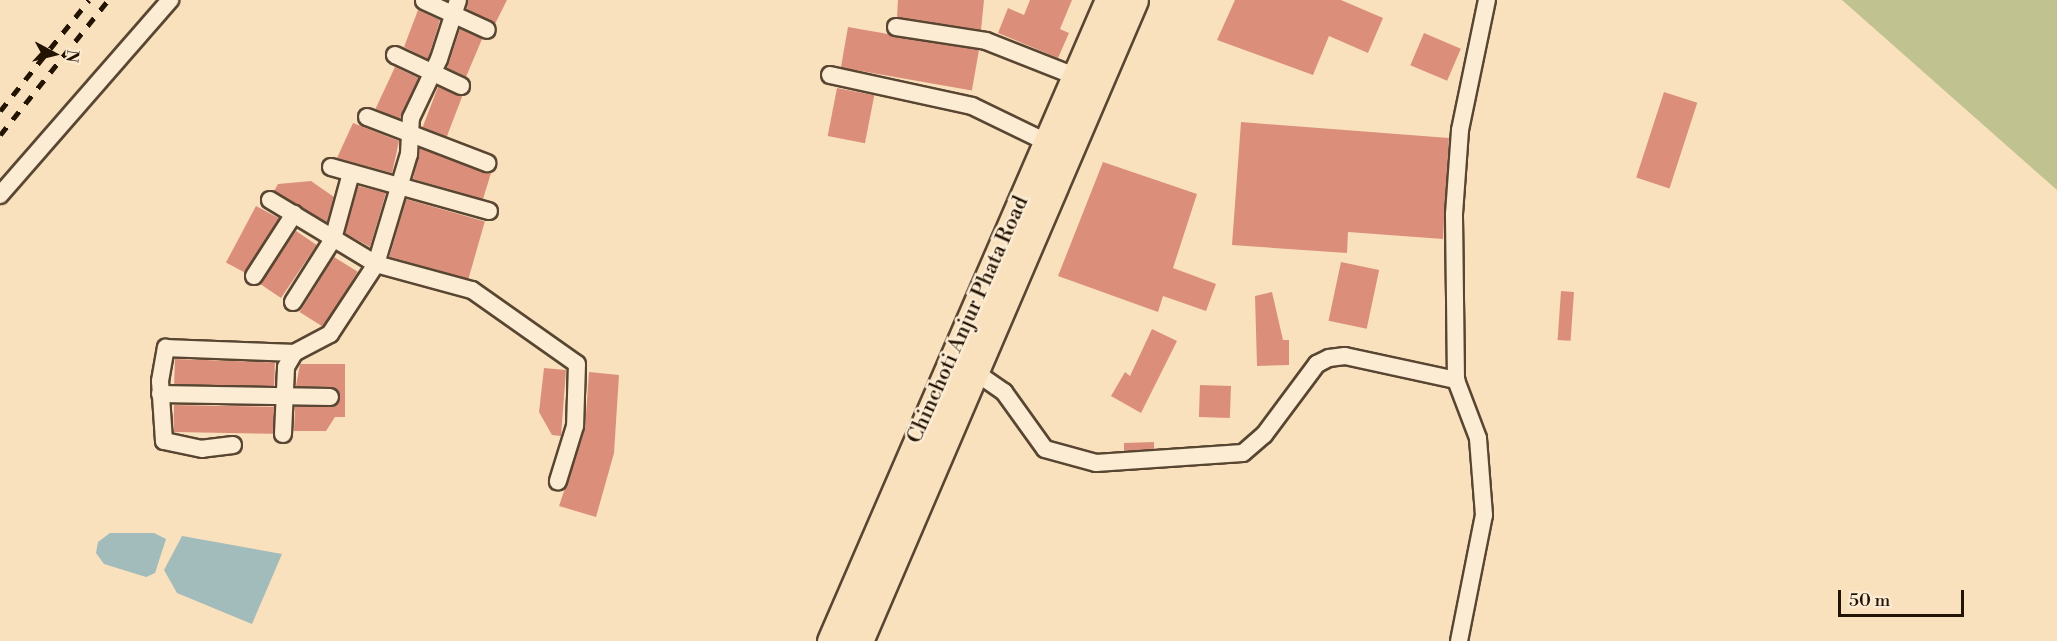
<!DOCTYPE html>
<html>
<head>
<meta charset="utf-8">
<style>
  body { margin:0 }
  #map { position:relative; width:2057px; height:641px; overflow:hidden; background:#fae1bd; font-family:"Libre Bodoni",serif }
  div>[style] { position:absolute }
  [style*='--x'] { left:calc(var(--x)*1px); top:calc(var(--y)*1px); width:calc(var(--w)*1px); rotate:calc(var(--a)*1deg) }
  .green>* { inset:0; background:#c0c290 }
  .water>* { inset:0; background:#a2bbbb }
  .building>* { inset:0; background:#db8f7b; transform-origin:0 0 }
  .roads { filter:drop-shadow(2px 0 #594632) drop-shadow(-2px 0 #594632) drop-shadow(0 2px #594632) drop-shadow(0 -2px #594632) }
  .street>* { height:16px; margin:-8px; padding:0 8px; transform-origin:8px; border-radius:8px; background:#fcecd4 }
  .primary>* { height:27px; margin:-13.5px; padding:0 13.5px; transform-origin:13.5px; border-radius:13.5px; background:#fae1bd }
  .rail>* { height:4.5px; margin-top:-2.25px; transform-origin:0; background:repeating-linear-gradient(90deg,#231303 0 10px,transparent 0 20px) }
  span { translate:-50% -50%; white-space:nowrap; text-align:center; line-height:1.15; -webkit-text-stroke:5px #fcecd4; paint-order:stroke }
  .street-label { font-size:21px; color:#231303 }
  .north { position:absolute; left:24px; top:24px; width:60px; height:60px; -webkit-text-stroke:4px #fcecd4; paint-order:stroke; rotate:97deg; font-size:16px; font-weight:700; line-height:24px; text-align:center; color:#231303 }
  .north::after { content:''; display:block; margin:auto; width:21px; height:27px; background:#231303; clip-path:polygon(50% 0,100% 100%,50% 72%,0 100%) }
  .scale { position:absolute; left:1838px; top:590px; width:126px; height:27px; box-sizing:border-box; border:3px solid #231303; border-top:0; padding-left:8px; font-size:18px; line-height:21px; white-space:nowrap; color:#231303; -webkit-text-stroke:4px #fcecd4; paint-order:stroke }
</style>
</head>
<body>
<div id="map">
  <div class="green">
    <div style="clip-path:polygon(1842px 0,2057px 0,2057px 190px)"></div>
  </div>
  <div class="water">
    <div style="clip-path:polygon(110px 533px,154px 533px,166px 539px,155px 573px,146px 577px,104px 564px,96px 553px,98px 542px)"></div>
    <div style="clip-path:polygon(182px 536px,282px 554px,252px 624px,177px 593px,164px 570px)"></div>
  </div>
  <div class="building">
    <div style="clip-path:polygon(468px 0,507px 0,495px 24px,467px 9px)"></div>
    <div style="clip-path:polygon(898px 0,984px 0,981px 30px,897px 17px)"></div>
    <div style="clip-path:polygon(1030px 0,1072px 0,1060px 29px,1069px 33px,1058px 58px,998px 33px,1008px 8px,1024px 15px)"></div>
    <div style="clip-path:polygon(1235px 0,1341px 0,1383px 18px,1368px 53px,1329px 36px,1313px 75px,1217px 40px)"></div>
    <div style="clip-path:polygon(418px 10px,440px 20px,428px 59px,404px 47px)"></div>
    <div style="left:848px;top:27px;width:133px;height:41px;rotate:10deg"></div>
    <div style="clip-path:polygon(460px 29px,482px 39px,466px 77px,447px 68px)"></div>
    <div style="left:1424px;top:33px;width:40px;height:35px;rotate:23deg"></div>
    <div style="left:395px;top:67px;width:26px;height:46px;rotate:25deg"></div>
    <div style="left:438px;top:87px;width:26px;height:43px;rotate:21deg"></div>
    <div style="left:837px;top:88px;width:38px;height:49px;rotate:11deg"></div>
    <div style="left:1664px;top:92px;width:35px;height:90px;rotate:18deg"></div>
    <div style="clip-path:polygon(1241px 122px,1449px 138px,1443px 239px,1348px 232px,1347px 253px,1232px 245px)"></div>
    <div style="clip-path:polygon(353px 123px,399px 141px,392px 173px,337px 158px)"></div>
    <div style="clip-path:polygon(420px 148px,491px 173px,483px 199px,413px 179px)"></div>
    <div style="clip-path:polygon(1103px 162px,1197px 194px,1173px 268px,1216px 284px,1206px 311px,1163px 296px,1158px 312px,1058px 276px)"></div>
    <div style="clip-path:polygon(311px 181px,334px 197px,327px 222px,274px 191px,278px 184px)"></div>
    <div style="clip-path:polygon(358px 186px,386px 193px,370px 247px,345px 233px)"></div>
    <div style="left:406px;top:199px;width:82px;height:60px;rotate:16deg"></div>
    <div style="left:256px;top:206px;width:26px;height:64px;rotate:28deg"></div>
    <div style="left:296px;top:231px;width:25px;height:64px;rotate:34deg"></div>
    <div style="left:334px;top:257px;width:28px;height:65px;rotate:32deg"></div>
    <div style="left:1341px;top:262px;width:39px;height:60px;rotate:12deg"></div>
    <div style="left:1561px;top:291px;width:13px;height:49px;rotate:4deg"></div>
    <div style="clip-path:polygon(1272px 292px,1283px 340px,1289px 340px,1289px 365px,1257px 366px,1255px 296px)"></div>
    <div style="clip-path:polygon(1152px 329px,1177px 341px,1141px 413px,1111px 396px,1125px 372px,1130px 376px)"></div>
    <div style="left:175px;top:359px;width:100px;height:25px;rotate:2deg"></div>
    <div style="clip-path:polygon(300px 364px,345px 364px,345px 417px,335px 417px,326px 431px,294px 431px,295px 407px,330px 407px,340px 398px,331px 387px,296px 386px)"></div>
    <div style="clip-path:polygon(544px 368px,566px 370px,561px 436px,552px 435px,539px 412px)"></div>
    <div style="clip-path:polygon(589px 372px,619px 375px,614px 453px,596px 517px,559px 506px,585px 429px)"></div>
    <div style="left:1200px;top:385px;width:31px;height:32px;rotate:2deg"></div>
    <div style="left:174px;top:405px;width:100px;height:27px;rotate:1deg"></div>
    <div style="clip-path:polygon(1154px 442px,1154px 449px,1124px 451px,1124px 443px)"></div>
  </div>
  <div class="roads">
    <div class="street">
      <div style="--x:424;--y:1;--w:69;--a:24.7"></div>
      <div style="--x:896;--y:27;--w:91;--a:8.8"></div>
      <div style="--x:986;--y:41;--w:96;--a:21.5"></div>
      <div style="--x:395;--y:55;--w:73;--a:25.2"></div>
      <div style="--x:830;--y:75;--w:145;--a:12.3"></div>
      <div style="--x:972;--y:106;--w:82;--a:25.9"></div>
      <div style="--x:367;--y:117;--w:129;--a:21"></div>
      <div style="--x:331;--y:167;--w:164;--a:15.6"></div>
      <div style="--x:0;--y:195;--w:259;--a:-48.9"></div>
      <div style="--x:270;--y:200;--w:124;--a:31.1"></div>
      <div style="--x:376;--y:264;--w:99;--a:15.2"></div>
      <div style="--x:472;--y:290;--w:128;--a:35.2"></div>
      <div style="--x:577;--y:364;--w:62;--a:91.8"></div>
      <div style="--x:575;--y:426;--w:58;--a:107.2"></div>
      <div style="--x:254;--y:276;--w:74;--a:-57.2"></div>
      <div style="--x:293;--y:302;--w:75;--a:-57.6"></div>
      <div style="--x:333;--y:239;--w:68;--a:-74.7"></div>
      <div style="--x:968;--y:367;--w:44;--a:34.8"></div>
      <div style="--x:1004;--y:392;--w:70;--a:54.3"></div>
      <div style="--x:1045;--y:449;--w:53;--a:15.4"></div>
      <div style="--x:1096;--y:463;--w:147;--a:-3.9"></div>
      <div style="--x:1243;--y:453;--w:28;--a:-41"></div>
      <div style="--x:1264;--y:435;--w:89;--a:-53.3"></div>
      <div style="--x:1317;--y:364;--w:13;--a:-27"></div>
      <div style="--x:1329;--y:358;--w:16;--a:-7"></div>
      <div style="--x:1345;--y:356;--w:114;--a:12.2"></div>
      <div style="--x:160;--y:394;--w:170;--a:1"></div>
      <div style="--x:283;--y:434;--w:67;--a:-87.4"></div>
      <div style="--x:286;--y:367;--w:16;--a:-60"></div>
      <div style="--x:294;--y:353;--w:41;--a:-27.8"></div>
      <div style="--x:330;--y:334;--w:84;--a:-56.7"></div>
      <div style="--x:376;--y:264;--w:115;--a:-73.3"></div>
      <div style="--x:409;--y:154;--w:36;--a:-87"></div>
      <div style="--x:411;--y:118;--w:65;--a:-64.6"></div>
      <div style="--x:439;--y:59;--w:62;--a:-72.1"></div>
      <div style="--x:233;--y:445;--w:31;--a:173"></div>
      <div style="--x:202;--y:449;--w:39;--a:-168"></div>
      <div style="--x:164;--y:441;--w:60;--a:-93.8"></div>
      <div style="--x:160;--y:381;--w:34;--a:-80"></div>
      <div style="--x:166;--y:348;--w:128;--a:2.2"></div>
      <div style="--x:1459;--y:641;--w:128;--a:-78.8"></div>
      <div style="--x:1484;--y:515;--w:77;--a:-94.5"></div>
      <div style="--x:1478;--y:438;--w:62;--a:-110.8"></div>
      <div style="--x:1456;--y:380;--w:166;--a:-90.7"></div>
      <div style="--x:1454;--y:214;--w:84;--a:-85.9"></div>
      <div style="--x:1460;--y:130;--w:133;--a:-78.3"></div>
    </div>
    <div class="primary">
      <div style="--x:831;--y:641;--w:699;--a:-66.55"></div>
      <div style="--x:859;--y:641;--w:697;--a:-66.78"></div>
    </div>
  </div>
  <div class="rail">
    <div style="--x:0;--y:111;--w:142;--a:-51.3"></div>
    <div style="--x:0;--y:135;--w:173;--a:-51.3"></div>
  </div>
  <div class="street-label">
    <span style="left:968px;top:320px;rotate:-66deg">Chinchoti Anjur Phata Road</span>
  </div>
  <div class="north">N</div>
  <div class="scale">50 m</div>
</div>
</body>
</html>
